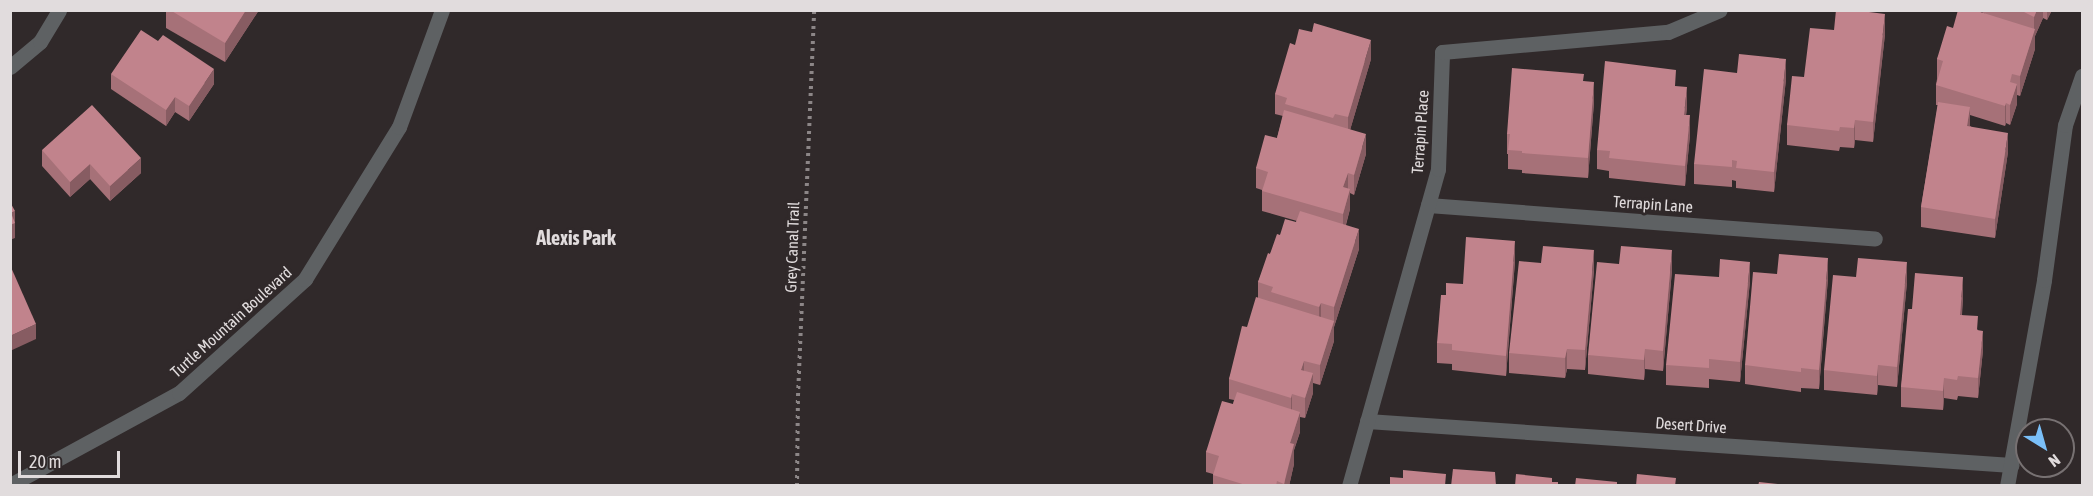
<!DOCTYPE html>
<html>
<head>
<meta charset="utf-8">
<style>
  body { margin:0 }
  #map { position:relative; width:2093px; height:496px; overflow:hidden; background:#30292a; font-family:"Asap Condensed",sans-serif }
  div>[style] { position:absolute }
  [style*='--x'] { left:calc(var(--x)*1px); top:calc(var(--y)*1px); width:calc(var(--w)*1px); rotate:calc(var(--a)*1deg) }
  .path>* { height:4px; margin-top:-2px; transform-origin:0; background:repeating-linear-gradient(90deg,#8c8687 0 3px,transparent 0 7.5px) }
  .minor>* { height:15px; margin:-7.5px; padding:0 7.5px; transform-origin:7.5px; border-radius:7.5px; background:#5e6163 }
  .wall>* { inset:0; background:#a67178 }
  .shaded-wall>* { inset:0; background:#875c62 }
  .building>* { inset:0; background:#c1838c }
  span { translate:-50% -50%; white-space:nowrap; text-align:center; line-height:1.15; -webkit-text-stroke:6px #30292a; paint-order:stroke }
  .street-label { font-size:16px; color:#e1dcdd }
  .quarter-label { font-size:20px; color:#e1dcdd; font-weight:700 }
  .frame { position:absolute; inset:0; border:12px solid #e1dcdd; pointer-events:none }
  .north { position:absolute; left:2015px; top:418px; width:60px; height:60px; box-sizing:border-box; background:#30292a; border:2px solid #777172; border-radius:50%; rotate:143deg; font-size:16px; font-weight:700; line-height:24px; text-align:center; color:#e1dcdd }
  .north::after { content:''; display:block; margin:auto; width:21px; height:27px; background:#7abff8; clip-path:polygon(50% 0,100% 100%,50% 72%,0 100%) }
  .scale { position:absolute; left:18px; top:451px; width:102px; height:27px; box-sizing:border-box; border:3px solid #e1dcdd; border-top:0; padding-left:8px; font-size:18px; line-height:21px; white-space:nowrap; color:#e1dcdd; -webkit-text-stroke:4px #30292a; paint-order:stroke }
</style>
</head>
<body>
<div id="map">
  <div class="path">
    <div style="--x:797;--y:486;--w:90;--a:-89.4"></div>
    <div style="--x:798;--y:396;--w:386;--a:-87.6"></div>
  </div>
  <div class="minor">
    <div style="--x:10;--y:67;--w:39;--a:-40"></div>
    <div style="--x:40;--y:42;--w:37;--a:-59"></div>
    <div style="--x:1428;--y:205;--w:448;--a:4.3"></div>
    <div style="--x:1367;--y:421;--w:646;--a:3.9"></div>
    <div style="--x:10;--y:485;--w:192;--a:-28.6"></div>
    <div style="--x:179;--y:393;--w:170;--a:-42.1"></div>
    <div style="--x:305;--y:279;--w:179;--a:-58.3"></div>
    <div style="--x:399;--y:127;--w:125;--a:-69.8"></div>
    <div style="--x:1349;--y:486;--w:329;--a:-74.3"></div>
    <div style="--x:1438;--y:169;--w:117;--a:-88"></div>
    <div style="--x:1442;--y:52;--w:227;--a:-5.1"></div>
    <div style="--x:1668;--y:32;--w:56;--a:-22.9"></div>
    <div style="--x:2007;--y:486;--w:209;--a:-79.8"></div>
    <div style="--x:2044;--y:280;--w:156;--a:-82.3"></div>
    <div style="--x:2065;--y:125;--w:52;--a:-70.9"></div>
  </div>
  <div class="wall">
    <div style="clip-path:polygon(166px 10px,259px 10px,225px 62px,166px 28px)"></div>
    <div style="clip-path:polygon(1978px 10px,2052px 10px,2047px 20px,2043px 18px,2035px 36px,2035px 49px,2020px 96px,2017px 95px,2017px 104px,2010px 125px,2006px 123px,2005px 126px,1970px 115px,1970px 126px,2008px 152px,1995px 238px,1921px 227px,1921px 207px,1938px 105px,1936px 105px,1936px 85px,1937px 79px,1937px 59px,1953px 28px,1985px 14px)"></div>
    <div style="clip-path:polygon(1885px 34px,1873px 142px,1855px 140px,1854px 148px,1840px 147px,1839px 151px,1787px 145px,1787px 125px,1804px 77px)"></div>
    <div style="clip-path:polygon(1371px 59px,1350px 130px,1366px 154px,1354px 195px,1350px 193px,1350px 209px,1346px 225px,1359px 249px,1334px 327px,1334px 341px,1320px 385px,1313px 383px,1313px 393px,1305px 418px,1300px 417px,1300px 432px,1294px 450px,1294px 464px,1289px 486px,1213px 486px,1213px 474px,1206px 472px,1206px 452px,1233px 404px,1234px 400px,1229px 399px,1229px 379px,1258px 298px,1258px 282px,1270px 254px,1280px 235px,1296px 222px,1297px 221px,1262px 211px,1262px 190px,1256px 188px,1256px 168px,1277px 138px,1283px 116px,1275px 114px,1275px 94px)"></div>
    <div style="clip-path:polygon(111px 74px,214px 84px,189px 121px,175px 112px,166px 126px,111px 89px)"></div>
    <div style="clip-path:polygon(1786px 79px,1774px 192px,1736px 188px,1736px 181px,1732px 180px,1732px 187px,1694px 184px,1694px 164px)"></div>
    <div style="clip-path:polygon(1584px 81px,1594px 102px,1588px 178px,1522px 173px,1522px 170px,1508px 169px,1508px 154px,1507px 154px,1507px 134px)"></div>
    <div style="clip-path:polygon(1687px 107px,1686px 115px,1690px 135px,1685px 186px,1609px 178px,1609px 171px,1597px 169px,1597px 150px)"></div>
    <div style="clip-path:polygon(42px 150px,141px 173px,110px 201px,90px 179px,70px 197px,42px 166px)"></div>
    <div style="clip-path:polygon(1515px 261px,1506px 376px,1452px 370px,1452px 364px,1437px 363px,1437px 343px,1463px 284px)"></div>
    <div style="clip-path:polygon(1594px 270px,1585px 370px,1567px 369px,1565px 378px,1509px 373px,1509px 353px)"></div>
    <div style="clip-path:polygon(1672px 270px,1663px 371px,1645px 369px,1644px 380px,1588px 374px,1588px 355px)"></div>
    <div style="clip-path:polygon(1828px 278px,1819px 389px,1801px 388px,1801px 392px,1745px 384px,1745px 365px)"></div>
    <div style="clip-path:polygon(1750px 281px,1740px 382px,1709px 379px,1709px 388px,1666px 385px,1666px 365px)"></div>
    <div style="clip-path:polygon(1907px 282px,1897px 387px,1878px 385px,1877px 395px,1824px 390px,1824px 370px)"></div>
    <div style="clip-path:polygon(1963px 297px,1962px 315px,1978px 330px,1983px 350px,1978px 398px,1958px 396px,1957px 400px,1944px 398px,1943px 410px,1901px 407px,1901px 387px,1912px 309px)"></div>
  </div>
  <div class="shaded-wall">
    <div style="clip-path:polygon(246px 10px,259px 10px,225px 62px,225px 43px)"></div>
    <div style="clip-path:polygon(2037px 10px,2043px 10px,2043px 18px,2035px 36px,2035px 49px,2020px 96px,2020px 76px,2034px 31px,2034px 17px)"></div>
    <div style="clip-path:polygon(2047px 10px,2052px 10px,2047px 20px)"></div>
    <div style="clip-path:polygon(1885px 14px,1885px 34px,1873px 142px,1873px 122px)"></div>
    <div style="clip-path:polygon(1371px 40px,1371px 59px,1348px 137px,1348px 117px)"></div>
    <div style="clip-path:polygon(1786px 59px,1786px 79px,1774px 192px,1774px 172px)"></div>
    <div style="clip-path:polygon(214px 69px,214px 84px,189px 121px,189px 106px)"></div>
    <div style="clip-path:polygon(1594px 82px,1594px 102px,1588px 178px,1588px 158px)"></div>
    <div style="clip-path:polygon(2017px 84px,2017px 104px,2010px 125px,2010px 105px)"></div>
    <div style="clip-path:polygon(1687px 87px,1687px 107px,1684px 135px,1684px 115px)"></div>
    <div style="clip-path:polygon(175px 97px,175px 112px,166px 126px,166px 110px)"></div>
    <div style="clip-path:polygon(2006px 103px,2006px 123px,2005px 126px,2005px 106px)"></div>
    <div style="clip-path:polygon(1970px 107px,1970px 127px,1967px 126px)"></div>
    <div style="clip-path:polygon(1690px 115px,1690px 135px,1685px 186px,1685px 166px)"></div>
    <div style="clip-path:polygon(1855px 120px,1855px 140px,1854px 148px,1854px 128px)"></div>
    <div style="clip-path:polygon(2008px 133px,2008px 152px,1995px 238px,1995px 219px)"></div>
    <div style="clip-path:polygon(1366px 134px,1366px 154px,1354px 195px,1354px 175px)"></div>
    <div style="clip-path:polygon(141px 158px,141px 173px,110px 201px,110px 186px)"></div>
    <div style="clip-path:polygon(90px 164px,90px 179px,70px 197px,70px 182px)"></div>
    <div style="clip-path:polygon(1348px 173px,1348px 192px,1343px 187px)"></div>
    <div style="clip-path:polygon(1350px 189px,1350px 209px,1343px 234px,1343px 214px)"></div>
    <div style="clip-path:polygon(15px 211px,15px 238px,10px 240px,11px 213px)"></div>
    <div style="clip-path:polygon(1359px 229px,1359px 249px,1334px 327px,1334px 307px)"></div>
    <div style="clip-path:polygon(1515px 241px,1515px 261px,1506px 376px,1506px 356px)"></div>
    <div style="clip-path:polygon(1594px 250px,1594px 270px,1585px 370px,1585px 350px)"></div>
    <div style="clip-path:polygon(1672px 250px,1672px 270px,1663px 371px,1663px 351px)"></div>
    <div style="clip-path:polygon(1828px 258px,1828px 278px,1819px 389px,1819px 370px)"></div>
    <div style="clip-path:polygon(1750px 262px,1750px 281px,1740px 382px,1740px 362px)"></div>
    <div style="clip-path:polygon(1907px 262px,1907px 282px,1897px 387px,1897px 367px)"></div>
    <div style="clip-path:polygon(1963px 277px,1963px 297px,1960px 335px,1960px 315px)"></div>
    <div style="clip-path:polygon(1321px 303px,1321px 323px,1319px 327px,1319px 307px)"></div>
    <div style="clip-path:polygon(1334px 321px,1334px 341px,1320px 385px,1320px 365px)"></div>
    <div style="clip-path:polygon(36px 324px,36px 339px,10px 351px,10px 336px)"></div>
    <div style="clip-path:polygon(1983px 331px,1983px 350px,1978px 398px,1978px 378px)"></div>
    <div style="clip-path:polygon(1567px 349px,1567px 369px,1565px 378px,1565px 358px)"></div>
    <div style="clip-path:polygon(1645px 349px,1645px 369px,1644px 380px,1644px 360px)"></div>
    <div style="clip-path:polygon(1304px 361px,1304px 380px,1301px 370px)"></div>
    <div style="clip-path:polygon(1878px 365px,1878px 385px,1877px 395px,1877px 376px)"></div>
    <div style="clip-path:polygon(1313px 373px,1313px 393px,1305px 418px,1305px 398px)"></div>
    <div style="clip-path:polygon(1944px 378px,1944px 398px,1943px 410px,1943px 391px)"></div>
    <div style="clip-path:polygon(1292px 394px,1292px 414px,1291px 418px,1291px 398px)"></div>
    <div style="clip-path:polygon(1300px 412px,1300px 432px,1294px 450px,1294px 464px,1289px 486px,1284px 486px,1290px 443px)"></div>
  </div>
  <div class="building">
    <div style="clip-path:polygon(170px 10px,246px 10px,225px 43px)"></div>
    <div style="clip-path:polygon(1836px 10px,1853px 10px,1885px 14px,1873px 122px,1855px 120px,1854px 128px,1840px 127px,1839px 131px,1787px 125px,1792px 76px,1804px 77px,1810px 28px,1834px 30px)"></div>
    <div style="clip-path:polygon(1958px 10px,1974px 10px,2035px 29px,2020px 76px,2012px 74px,2010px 82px,2017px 84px,2010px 105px,2006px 103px,2005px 106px,1936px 85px,1943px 61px,1937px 59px,1947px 26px,1953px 28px)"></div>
    <div style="clip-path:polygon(2020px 10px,2037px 10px,2034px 17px)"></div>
    <div style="clip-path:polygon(1314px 23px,1371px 40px,1348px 117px,1335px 114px,1333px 118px,1285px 104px,1287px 98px,1275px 94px,1290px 43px,1295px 45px,1299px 29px,1312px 32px)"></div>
    <div style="clip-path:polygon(141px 30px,158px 41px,163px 35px,214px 69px,189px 106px,175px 97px,166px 110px,111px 74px)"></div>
    <div style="clip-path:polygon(1739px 54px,1786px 59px,1774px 172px,1736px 168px,1737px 161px,1732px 160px,1732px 167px,1694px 164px,1704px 69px,1737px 73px)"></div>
    <div style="clip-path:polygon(1605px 61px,1676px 70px,1675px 86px,1687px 87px,1684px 115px,1690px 115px,1685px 166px,1609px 158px,1610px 151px,1597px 150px)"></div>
    <div style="clip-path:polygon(1512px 68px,1584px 74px,1583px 81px,1594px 82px,1588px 158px,1522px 153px,1522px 151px,1508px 150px,1510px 134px,1507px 134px)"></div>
    <div style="clip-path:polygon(1938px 102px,1970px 107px,1967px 126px,2008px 133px,1995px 219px,1921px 207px)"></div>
    <div style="clip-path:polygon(92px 105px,141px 158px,110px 186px,90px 164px,70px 182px,42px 150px)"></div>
    <div style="clip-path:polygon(1284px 110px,1366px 134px,1354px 175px,1348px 173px,1343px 187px,1350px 189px,1343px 214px,1262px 191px,1268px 172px,1256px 168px,1265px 135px,1277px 138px)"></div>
    <div style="clip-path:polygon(10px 202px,15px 211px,11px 213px,15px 223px,10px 225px)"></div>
    <div style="clip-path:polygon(1300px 211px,1359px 229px,1334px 307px,1321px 303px,1319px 307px,1271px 292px,1273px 287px,1258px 282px,1268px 253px,1270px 254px,1277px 234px,1280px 235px,1285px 219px,1296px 222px)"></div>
    <div style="clip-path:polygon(1466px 237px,1515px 241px,1506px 356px,1452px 350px,1452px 344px,1437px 343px,1441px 295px,1446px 295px,1446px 283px,1463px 284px)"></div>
    <div style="clip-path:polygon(1543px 246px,1594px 250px,1585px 350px,1567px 349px,1565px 358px,1509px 353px,1519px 261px,1541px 263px)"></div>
    <div style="clip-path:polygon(1621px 246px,1672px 250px,1663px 351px,1645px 349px,1644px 360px,1588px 355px,1597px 262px,1619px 264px)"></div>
    <div style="clip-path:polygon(1779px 254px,1828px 258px,1819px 370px,1801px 368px,1801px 372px,1745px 365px,1753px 272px,1777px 274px)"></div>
    <div style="clip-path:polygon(1858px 258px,1907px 262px,1897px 367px,1878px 365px,1877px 376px,1824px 370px,1833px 275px,1856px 277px)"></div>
    <div style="clip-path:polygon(1720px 259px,1750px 262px,1740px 362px,1709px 359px,1709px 368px,1666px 365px,1675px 274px,1719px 277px)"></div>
    <div style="clip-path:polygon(10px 265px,36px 324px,10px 336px)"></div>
    <div style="clip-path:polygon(1915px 273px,1963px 277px,1960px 315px,1978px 316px,1977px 330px,1983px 331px,1978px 378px,1958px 376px,1957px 380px,1944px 378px,1943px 391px,1901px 387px,1908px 309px,1912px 309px)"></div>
    <div style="clip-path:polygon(1256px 297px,1334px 321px,1320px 365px,1304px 361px,1301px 370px,1313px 373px,1305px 398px,1292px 394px,1291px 398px,1229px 379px,1242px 326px,1247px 327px)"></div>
    <div style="clip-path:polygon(1237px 392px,1300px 412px,1290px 443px,1294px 444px,1284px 484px,1277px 481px,1276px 486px,1249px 486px,1213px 475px,1219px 456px,1206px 452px,1222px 401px,1233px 404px)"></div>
    <div style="clip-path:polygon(1453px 469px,1495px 472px,1496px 486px,1451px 486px)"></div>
    <div style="clip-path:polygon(1403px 470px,1446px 474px,1445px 486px,1390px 486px,1390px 477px,1403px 478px)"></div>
    <div style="clip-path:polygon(1516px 474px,1552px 478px,1552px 482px,1558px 482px,1558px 486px,1515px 486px)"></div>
    <div style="clip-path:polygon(1637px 474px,1676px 478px,1675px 486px,1636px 486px)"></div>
    <div style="clip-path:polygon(1576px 478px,1617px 482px,1617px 486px,1575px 486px)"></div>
    <div style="clip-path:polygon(1759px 482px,1798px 486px,1758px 486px)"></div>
  </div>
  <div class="street-label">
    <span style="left:1420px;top:132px;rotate:-86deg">Terrapin Place</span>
    <span style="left:1653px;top:204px;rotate:4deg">Terrapin Lane</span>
    <span style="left:792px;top:247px;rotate:-88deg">Grey Canal Trail</span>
    <span style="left:231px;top:322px;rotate:-42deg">Turtle Mountain Boulevard</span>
    <span style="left:1691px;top:425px;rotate:4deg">Desert Drive</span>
  </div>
  <div class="quarter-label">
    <span style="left:576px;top:237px">Alexis Park</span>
  </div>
  <div class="frame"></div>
  <div class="north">N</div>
  <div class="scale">20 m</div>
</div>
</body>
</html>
